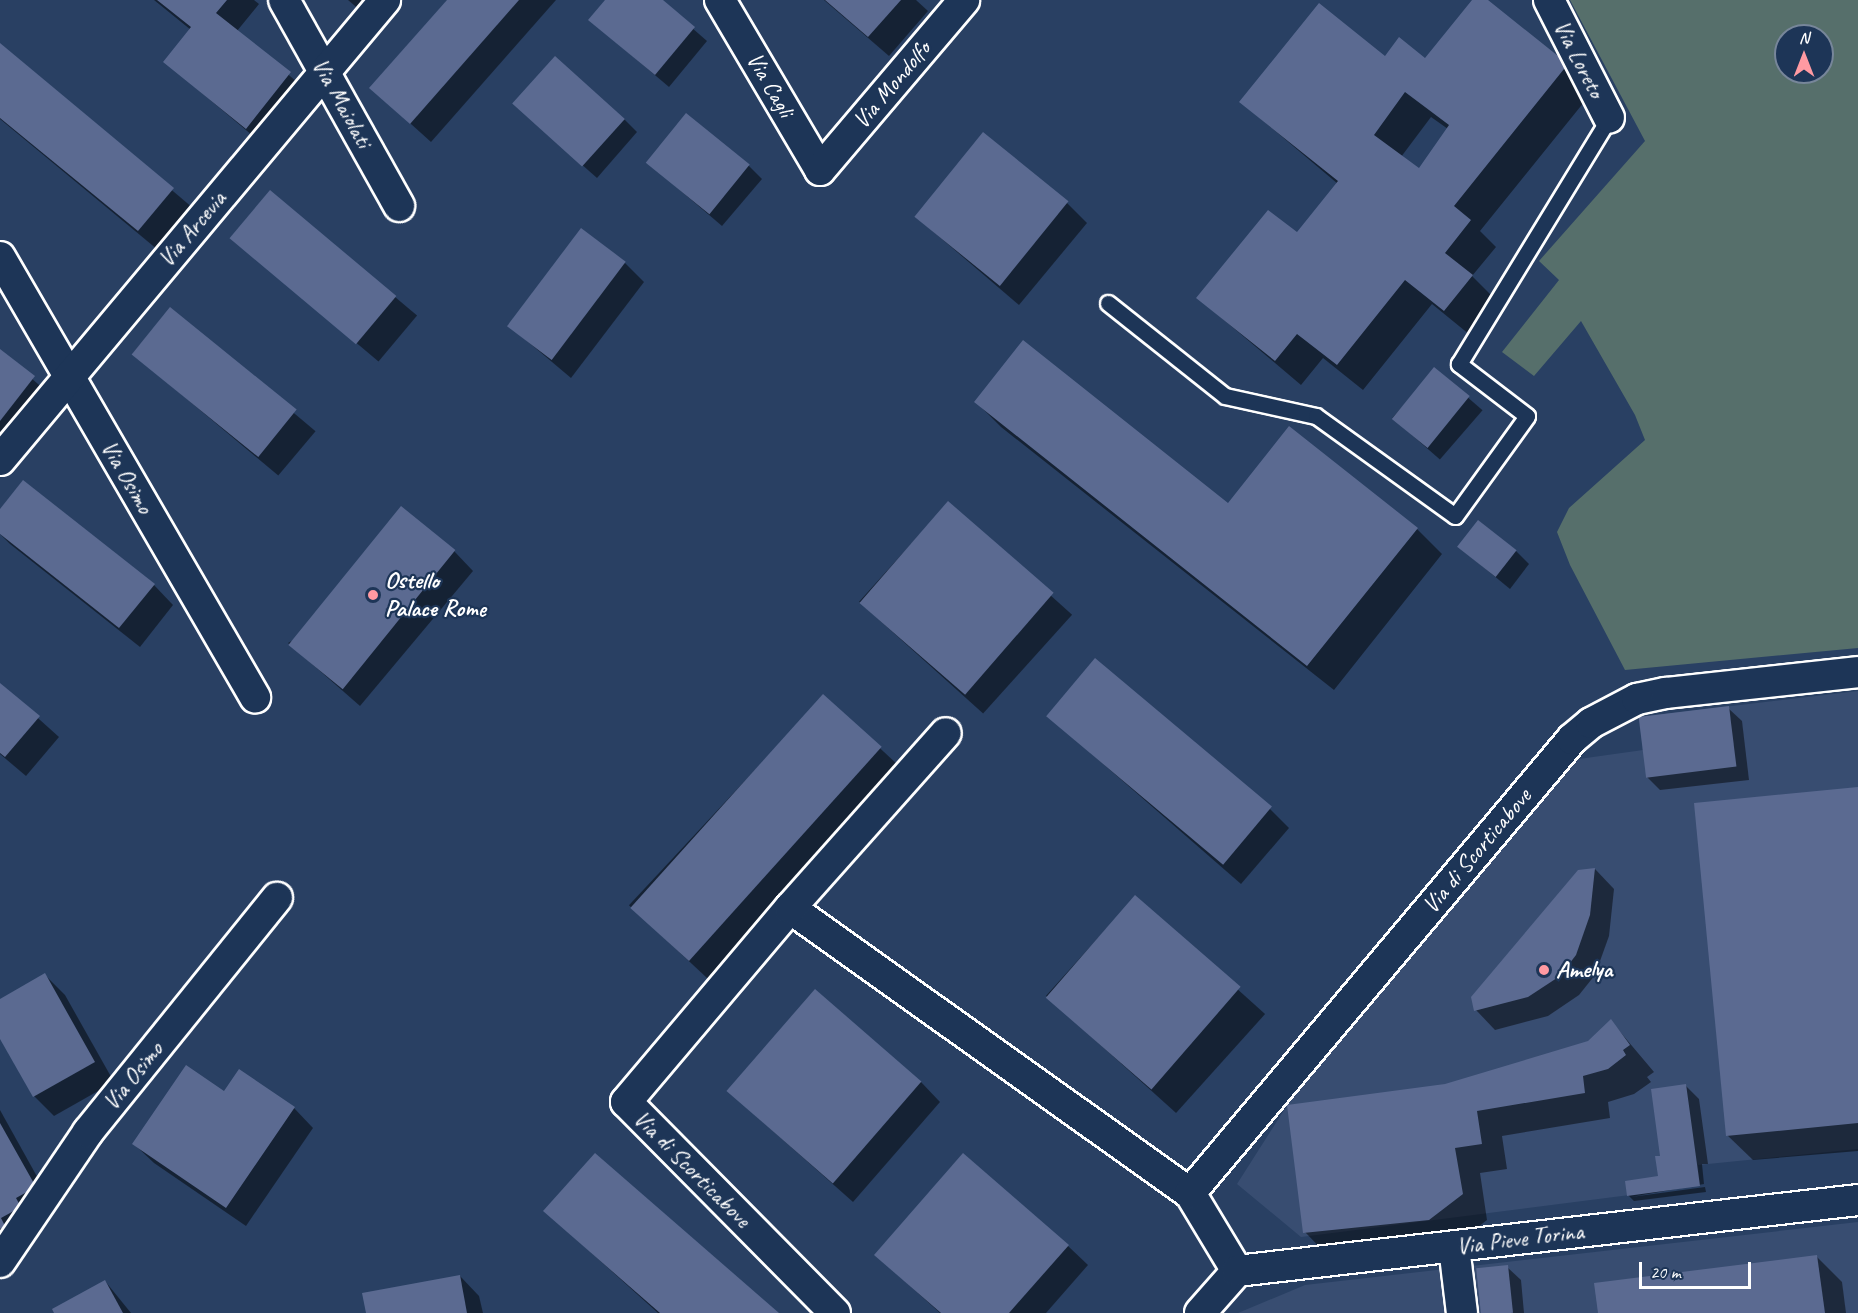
<!DOCTYPE html>
<html>
<head>
<meta charset="utf-8">
<style>
  body { margin:0 }
  #map { position:relative; width:1858px; height:1313px; overflow:hidden; background:#294063; font-family:Caveat,sans-serif }
  div>[style] { position:absolute }
  [style*='--x'] { left:calc(var(--x)*1px); top:calc(var(--y)*1px); width:calc(var(--w)*1px); rotate:calc(var(--a)*1deg) }
  .built>* { inset:0; background:#384d71 }
  .green>* { inset:0; background:#566f6b }
  .shadow>* { inset:0; background:#0007; transform-origin:0 0 }
  .building>* { inset:0; background:#5b6a91; transform-origin:0 0 }
  .roads { filter:drop-shadow(2px 0 #fff) drop-shadow(-2px 0 #fff) drop-shadow(0 2px #fff) drop-shadow(0 -2px #fff) }
  .service>* { height:15px; margin:-7.5px; padding:0 7.5px; transform-origin:7.5px; border-radius:7.5px; background:#1d3557 }
  .minor>* { height:30px; margin:-15px; padding:0 15px; transform-origin:15px; border-radius:15px; background:#1d3557 }
  .dots>* { width:16px; height:16px; translate:-50% -50%; box-sizing:border-box; border:3px solid #1d3557; border-radius:50% }
  span { translate:-50% -50%; white-space:nowrap; text-align:center; line-height:1.15; -webkit-text-stroke:4.5px #1d3557; paint-order:stroke }
  .street-label { font-size:24px; color:#fff }
  .poi-label { font-size:24px; color:#fff; font-weight:700 }
  .left { translate:0 -50%; text-align:left }
  .north { position:absolute; left:1774px; top:24px; width:60px; height:60px; box-sizing:border-box; background:#1d3557; border:2px solid #77869a; border-radius:50%; rotate:0deg; font-size:16px; font-weight:700; line-height:24px; text-align:center; color:#fff }
  .north::after { content:''; display:block; margin:auto; width:21px; height:27px; background:#ff9aa2; clip-path:polygon(50% 0,100% 100%,50% 72%,0 100%) }
  .scale { position:absolute; left:1639px; top:1262px; width:112px; height:27px; box-sizing:border-box; border:3px solid #fff; border-top:0; padding-left:8px; font-size:18px; line-height:21px; white-space:nowrap; color:#fff; -webkit-text-stroke:4px #1d3557; paint-order:stroke }
</style>
</head>
<body>
<div id="map">
  <div class="built">
    <div style="clip-path:polygon(1858px 691px,1858px 1149px,1698px 1165px,1700px 1186px,1301px 1237px,1237px 1184px,1323px 1049px,1572px 760px,1643px 750px,1639px 717px)"></div>
    <div style="clip-path:polygon(1858px 1222px,1858px 1313px,1238px 1313px,1305px 1285px)"></div>
  </div>
  <div class="green">
    <div style="clip-path:polygon(evenodd,1570px 0,1858px 0,1858px 648px,1625px 670px,1570px 565px,1557px 532px,1569px 508px,1645px 440px,1635px 415px,1581px 321px,1534px 376px,1502px 352px,1559px 280px,1539px 261px,1645px 141px,1570px 0,1786px 36px,1822px 36px,1822px 72px,1786px 72px,1786px 36px)"></div>
  </div>
  <div class="shadow">
    <div style="clip-path:polygon(154px 0,254px 0,259px 4px,237px 31px,310px 93px,266px 147px,165px 62px,191px 30px)"></div>
    <div style="clip-path:polygon(348px 0,394px 0,375px 23px)"></div>
    <div style="clip-path:polygon(449px 0,556px 0,431px 142px,371px 88px)"></div>
    <div style="clip-path:polygon(607px 0,660px 0,707px 41px,669px 87px,590px 20px)"></div>
    <div style="clip-path:polygon(824px 0,916px 0,928px 11px,889px 56px)"></div>
    <div style="clip-path:polygon(evenodd,1474px 0,1485px 0,1593px 91px,1480px 231px,1496px 247px,1472px 276px,1498px 302px,1470px 335px,1432px 304px,1363px 390px,1323px 358px,1301px 385px,1198px 298px,1297px 234px,1338px 184px,1241px 102px,1385px 58px,1425px 60px,1474px 0,1431px 117px,1448px 129px,1419px 170px,1401px 157px,1431px 117px)"></div>
    <div style="clip-path:polygon(0 45px,193px 208px,158px 250px,0 119px)"></div>
    <div style="clip-path:polygon(528px 117px,624px 119px,637px 132px,597px 178px)"></div>
    <div style="clip-path:polygon(647px 162px,749px 166px,762px 179px,722px 226px)"></div>
    <div style="left:270px;top:192px;width:192px;height:60px;rotate:40deg"></div>
    <div style="clip-path:polygon(1067px 203px,1087px 223px,1019px 305px,915px 216px)"></div>
    <div style="clip-path:polygon(625px 263px,644px 282px,571px 378px,508px 325px)"></div>
    <div style="left:170px;top:309px;width:190px;height:58px;rotate:40deg"></div>
    <div style="clip-path:polygon(0 351px,53px 397px,0 440px)"></div>
    <div style="left:1435px;top:369px;width:63px;height:65px;rotate:41deg"></div>
    <div style="clip-path:polygon(976px 402px,1228px 505px,1417px 529px,1442px 554px,1334px 690px,1001px 427px)"></div>
    <div style="left:948px;top:503px;width:167px;height:133px;rotate:42deg"></div>
    <div style="clip-path:polygon(0 512px,154px 585px,173px 605px,140px 647px,10px 544px,0 534px)"></div>
    <div style="clip-path:polygon(1459px 547px,1516px 551px,1529px 564px,1510px 589px)"></div>
    <div style="clip-path:polygon(454px 551px,473px 571px,360px 706px,288px 643px)"></div>
    <div style="clip-path:polygon(0 684px,59px 737px,26px 776px,0 754px)"></div>
    <div style="left:824px;top:696px;width:113px;height:286px;rotate:43deg"></div>
    <div style="clip-path:polygon(1728px 708px,1742px 721px,1749px 780px,1660px 790px,1647px 777px)"></div>
    <div style="clip-path:polygon(1047px 715px,1270px 809px,1289px 828px,1241px 884px)"></div>
    <div style="clip-path:polygon(1858px 789px,1858px 1151px,1753px 1160px,1727px 1135px)"></div>
    <div style="clip-path:polygon(1595px 869px,1614px 889px,1609px 936px,1595px 975px,1579px 995px,1548px 1016px,1495px 1030px,1476px 1010px)"></div>
    <div style="left:1135px;top:897px;width:175px;height:133px;rotate:42deg"></div>
    <div style="clip-path:polygon(45px 975px,65px 995px,114px 1082px,54px 1116px,34px 1096px,0 1036px,0 1001px)"></div>
    <div style="clip-path:polygon(1611px 1021px,1654px 1072px,1647px 1077px,1651px 1082px,1634px 1094px,1608px 1102px,1610px 1118px,1502px 1136px,1507px 1169px,1480px 1173px,1487px 1220px,1455px 1245px,1330px 1258px,1305px 1232px,1445px 1085px,1589px 1042px)"></div>
    <div style="clip-path:polygon(921px 1082px,940px 1102px,853px 1202px,728px 1091px)"></div>
    <div style="clip-path:polygon(1686px 1086px,1699px 1099px,1708px 1164px,1702px 1164px,1704px 1184px,1631px 1197px,1705px 1187px,1706px 1192px,1634px 1201px,1628px 1195px,1660px 1177px,1662px 1157px)"></div>
    <div style="clip-path:polygon(224px 1093px,294px 1108px,313px 1128px,246px 1226px,154px 1163px,134px 1144px)"></div>
    <div style="clip-path:polygon(0 1110px,54px 1207px,0 1259px)"></div>
    <div style="clip-path:polygon(545px 1211px,777px 1313px,658px 1313px)"></div>
    <div style="clip-path:polygon(1068px 1246px,1088px 1265px,1046px 1313px,940px 1313px,876px 1255px)"></div>
    <div style="clip-path:polygon(1817px 1257px,1842px 1282px,1846px 1313px,1600px 1313px)"></div>
    <div style="clip-path:polygon(1507px 1267px,1521px 1280px,1524px 1313px,1482px 1313px)"></div>
    <div style="clip-path:polygon(460px 1276px,479px 1296px,483px 1313px,367px 1313px)"></div>
    <div style="clip-path:polygon(105px 1281px,131px 1313px,55px 1313px)"></div>
  </div>
  <div class="building">
    <div style="clip-path:polygon(157px 0,227px 0,216px 13px,291px 72px,246px 129px,163px 62px,191px 27px)"></div>
    <div style="clip-path:polygon(447px 0,519px 0,410px 124px,369px 88px)"></div>
    <div style="clip-path:polygon(605px 0,663px 0,695px 27px,655px 75px,588px 20px)"></div>
    <div style="clip-path:polygon(825px 0,901px 0,868px 37px)"></div>
    <div style="clip-path:polygon(evenodd,1472px 0,1488px 0,1568px 64px,1454px 206px,1471px 220px,1445px 253px,1473px 275px,1444px 311px,1405px 280px,1337px 365px,1297px 334px,1275px 361px,1196px 298px,1268px 210px,1297px 232px,1338px 181px,1239px 102px,1319px 3px,1385px 56px,1399px 37px,1425px 58px,1472px 0,1405px 92px,1449px 125px,1419px 168px,1374px 135px,1405px 92px)"></div>
    <div style="clip-path:polygon(0 43px,174px 188px,138px 231px,0 118px)"></div>
    <div style="left:555px;top:56px;width:94px;height:64px;rotate:42deg"></div>
    <div style="left:686px;top:113px;width:82px;height:64px;rotate:39deg"></div>
    <div style="left:983px;top:132px;width:110px;height:109px;rotate:39deg"></div>
    <div style="left:270px;top:190px;width:165px;height:63px;rotate:40deg"></div>
    <div style="left:581px;top:228px;width:56px;height:123px;rotate:37deg"></div>
    <div style="left:170px;top:307px;width:163px;height:61px;rotate:39deg"></div>
    <div style="clip-path:polygon(1023px 340px,1228px 503px,1289px 426px,1418px 528px,1307px 666px,974px 402px)"></div>
    <div style="clip-path:polygon(0 349px,35px 376px,0 421px)"></div>
    <div style="left:1434px;top:367px;width:46px;height:67px;rotate:39deg"></div>
    <div style="clip-path:polygon(23px 480px,155px 584px,119px 628px,0 534px,0 509px)"></div>
    <div style="left:948px;top:501px;width:140px;height:135px;rotate:41deg"></div>
    <div style="left:401px;top:506px;width:70px;height:179px;rotate:39deg"></div>
    <div style="left:1478px;top:520px;width:49px;height:34px;rotate:38deg"></div>
    <div style="left:1095px;top:658px;width:231px;height:76px;rotate:40deg"></div>
    <div style="clip-path:polygon(0 683px,40px 716px,5px 757px,0 753px)"></div>
    <div style="left:823px;top:694px;width:79px;height:288px;rotate:42deg"></div>
    <div style="left:1729px;top:706px;width:61px;height:91px;rotate:83deg"></div>
    <div style="clip-path:polygon(1858px 787px,1858px 1123px,1726px 1136px,1694px 803px)"></div>
    <div style="clip-path:polygon(1595px 868px,1590px 915px,1576px 955px,1560px 976px,1528px 997px,1474px 1011px,1471px 997px,1578px 870px)"></div>
    <div style="left:1135px;top:895px;width:140px;height:136px;rotate:41deg"></div>
    <div style="clip-path:polygon(45px 973px,95px 1062px,33px 1097px,0 1039px,0 999px)"></div>
    <div style="left:815px;top:989px;width:141px;height:135px;rotate:41deg"></div>
    <div style="clip-path:polygon(1611px 1019px,1630px 1045px,1623px 1050px,1626px 1055px,1608px 1069px,1583px 1076px,1585px 1093px,1477px 1111px,1482px 1144px,1455px 1148px,1463px 1194px,1429px 1220px,1303px 1233px,1287px 1105px,1445px 1084px,1588px 1041px)"></div>
    <div style="clip-path:polygon(186px 1065px,224px 1091px,239px 1069px,295px 1107px,226px 1208px,132px 1144px)"></div>
    <div style="clip-path:polygon(1686px 1084px,1700px 1186px,1627px 1196px,1625px 1181px,1658px 1176px,1655px 1156px,1660px 1156px,1651px 1089px)"></div>
    <div style="clip-path:polygon(0 1123px,36px 1187px,16px 1198px,21px 1207px,1px 1218px,5px 1226px,0 1229px)"></div>
    <div style="clip-path:polygon(595px 1153px,779px 1313px,660px 1313px,543px 1211px)"></div>
    <div style="clip-path:polygon(963px 1153px,1069px 1245px,1009px 1313px,941px 1313px,874px 1255px)"></div>
    <div style="clip-path:polygon(1817px 1255px,1825px 1313px,1598px 1313px,1594px 1283px)"></div>
    <div style="left:1508px;top:1265px;width:48px;height:32px;rotate:84deg"></div>
    <div style="clip-path:polygon(460px 1275px,467px 1313px,366px 1313px,362px 1293px)"></div>
    <div style="clip-path:polygon(105px 1280px,123px 1313px,54px 1313px,52px 1309px)"></div>
  </div>
  <div class="roads">
    <div class="service">
      <div style="--x:1108;--y:303;--w:149;--a:38.5"></div>
      <div style="--x:1225;--y:396;--w:93;--a:12.4"></div>
      <div style="--x:1316;--y:416;--w:171;--a:35.7"></div>
      <div style="--x:1455;--y:516;--w:123;--a:-54.2"></div>
      <div style="--x:1527;--y:416;--w:86;--a:-142.6"></div>
      <div style="--x:1459;--y:364;--w:288;--a:-58.6"></div>
    </div>
    <div class="minor">
      <div style="--x:284;--y:0;--w:236;--a:60.8"></div>
      <div style="--x:720;--y:0;--w:197;--a:59.5"></div>
      <div style="--x:820;--y:170;--w:223;--a:-49.7"></div>
      <div style="--x:1549;--y:0;--w:132;--a:63"></div>
      <div style="--x:0;--y:257;--w:509;--a:59.91"></div>
      <div style="--x:0;--y:460;--w:600;--a:-50.07"></div>
      <div style="--x:790;--y:908;--w:491;--a:35.5"></div>
      <div style="--x:1190;--y:1193;--w:91;--a:58.9"></div>
      <div style="--x:1190;--y:1193;--w:593;--a:-49.92"></div>
      <div style="--x:1572;--y:739;--w:25;--a:-40"></div>
      <div style="--x:1591;--y:723;--w:52;--a:-27.6"></div>
      <div style="--x:1637;--y:699;--w:30;--a:-12"></div>
      <div style="--x:1666;--y:693;--w:193;--a:-6.2"></div>
      <div style="--x:1454;--y:1247;--w:66;--a:83.1"></div>
      <div style="--x:0;--y:1262;--w:157;--a:-55.9"></div>
      <div style="--x:88;--y:1132;--w:301;--a:-51.1"></div>
      <div style="--x:835;--y:1313;--w:297;--a:-134.7"></div>
      <div style="--x:626;--y:1102;--w:254;--a:-49.8"></div>
      <div style="--x:790;--y:908;--w:234;--a:-48.3"></div>
      <div style="--x:1200;--y:1313;--w:56;--a:-48.6"></div>
      <div style="--x:1237;--y:1271;--w:625;--a:-6.52"></div>
    </div>
  </div>
  <div class="dots">
    <div style="left:373px;top:595px;background:#ff9aa2"></div>
    <div style="left:1544px;top:970px;background:#ff9aa2"></div>
  </div>
  <div class="street-label">
    <span style="left:1579px;top:59px;rotate:63deg">Via Loreto</span>
    <span style="left:770px;top:85px;rotate:60deg">Via Cagli</span>
    <span style="left:892px;top:85px;rotate:-50deg">Via Mondolfo</span>
    <span style="left:342px;top:103px;rotate:61deg">Via Maiolati</span>
    <span style="left:192px;top:229px;rotate:-50deg">Via Arcevia</span>
    <span style="left:127px;top:477px;rotate:60deg">Via Osimo</span>
    <span style="left:1477px;top:851px;rotate:-50deg">Via di Scorticabove</span>
    <span style="left:133px;top:1076px;rotate:-51deg">Via Osimo</span>
    <span style="left:692px;top:1169px;rotate:45deg">Via di Scorticabove</span>
    <span style="left:1520px;top:1239px;rotate:-7deg">Via Pieve Torina</span>
  </div>
  <div class="poi-label">
    <span class="left" style="left:385px;top:595px">Ostello<br>Palace Rome</span>
    <span class="left" style="left:1556px;top:970px">Amelya</span>
  </div>
  <div class="north">N</div>
  <div class="scale">20 m</div>
</div>
</body>
</html>
